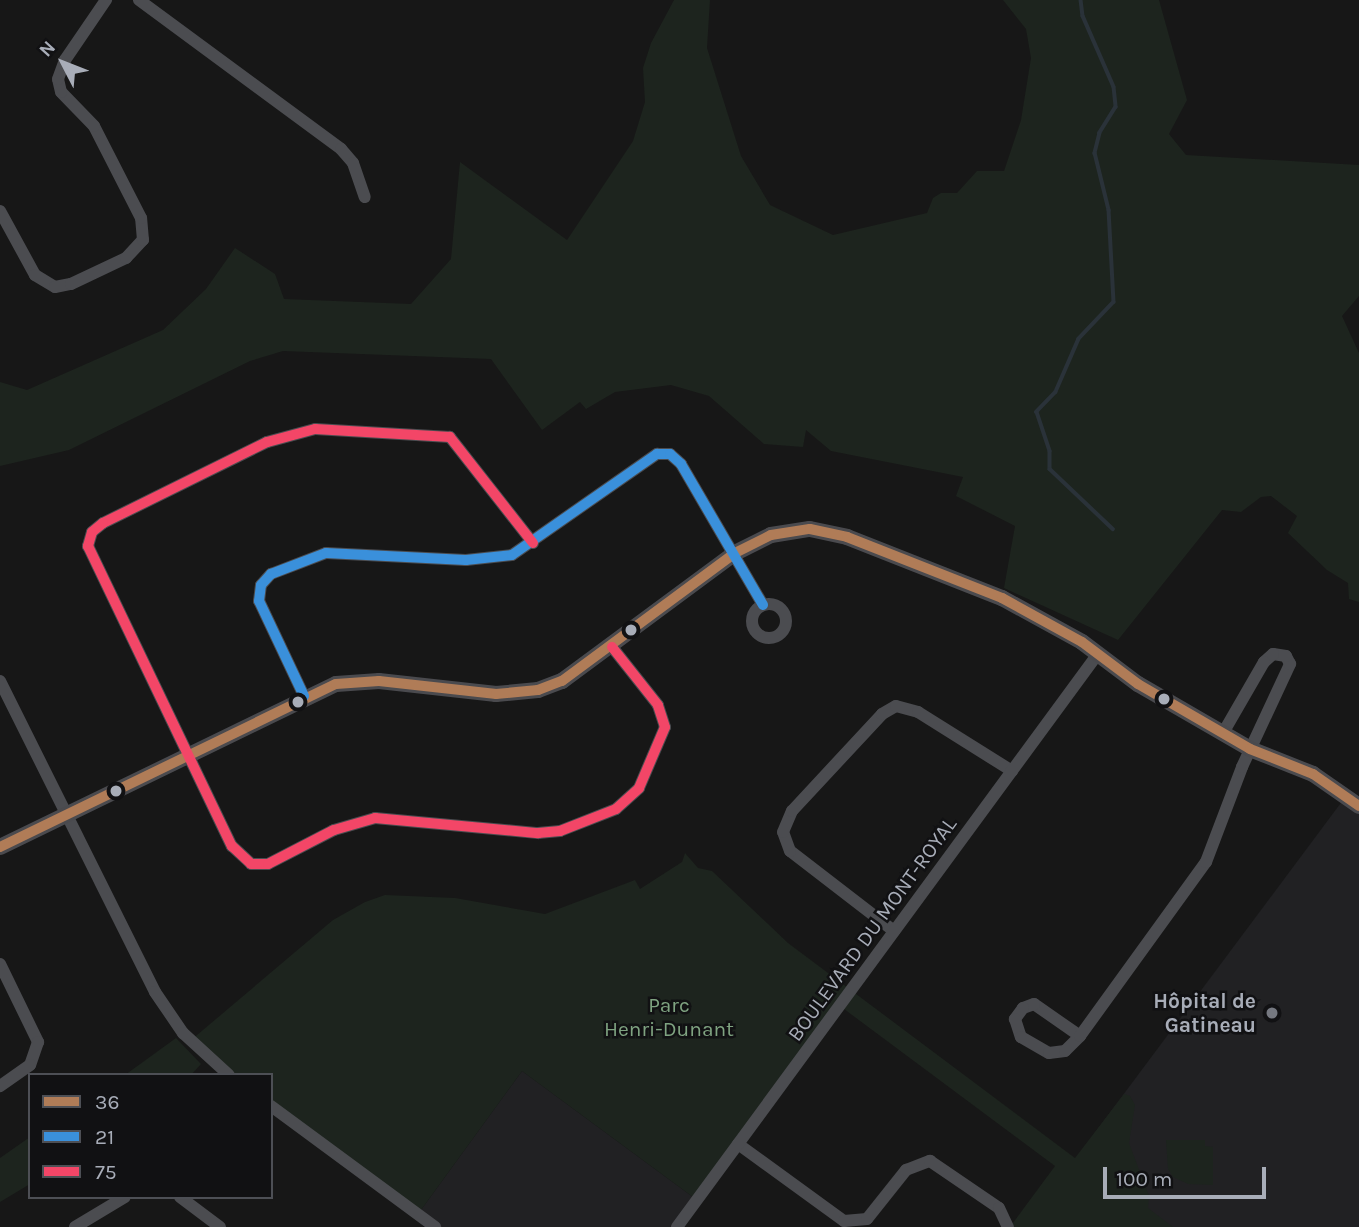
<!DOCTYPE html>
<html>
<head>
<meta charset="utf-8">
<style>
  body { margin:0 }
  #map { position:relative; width:1359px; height:1227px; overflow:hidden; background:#171717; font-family:Karla,sans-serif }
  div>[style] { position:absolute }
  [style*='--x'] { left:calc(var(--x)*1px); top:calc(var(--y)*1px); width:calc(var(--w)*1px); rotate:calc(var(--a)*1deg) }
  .built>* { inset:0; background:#212123 }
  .green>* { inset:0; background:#1d241e }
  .stream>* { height:3.5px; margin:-1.75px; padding:0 1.75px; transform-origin:1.75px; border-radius:1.75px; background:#2a3239 }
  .street>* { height:12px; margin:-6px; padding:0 6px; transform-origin:6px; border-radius:6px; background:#4b4c50 }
  .street>.ring { margin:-6px; padding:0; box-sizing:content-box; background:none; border:12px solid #4b4c50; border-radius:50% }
  .secondary>* { height:16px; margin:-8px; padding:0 8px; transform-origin:8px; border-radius:8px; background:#4a4a4e }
  .bus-1>* { height:10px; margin:-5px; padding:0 5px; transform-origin:5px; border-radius:5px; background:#b07c57 }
  .bus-2>* { height:10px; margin:-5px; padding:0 5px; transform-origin:5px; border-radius:5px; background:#3a90db }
  .bus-3>* { height:10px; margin:-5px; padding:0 5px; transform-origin:5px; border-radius:5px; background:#f34667 }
  .dots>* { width:19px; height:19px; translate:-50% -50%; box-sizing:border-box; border:4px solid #111113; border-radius:50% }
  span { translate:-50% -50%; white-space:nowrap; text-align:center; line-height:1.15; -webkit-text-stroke:5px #111113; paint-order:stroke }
  .street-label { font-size:21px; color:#a8adb8 }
  .poi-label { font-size:21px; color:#a8adb8; font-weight:700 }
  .right { translate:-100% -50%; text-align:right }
  .park-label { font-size:21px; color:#7fa381 }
  .legend { position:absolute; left:28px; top:1073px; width:245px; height:126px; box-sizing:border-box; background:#111113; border:2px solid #4d4f55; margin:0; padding:9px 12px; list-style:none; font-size:21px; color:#a8adb8 }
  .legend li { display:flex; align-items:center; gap:14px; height:35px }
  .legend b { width:35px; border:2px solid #4d4f55 }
  .north { position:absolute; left:28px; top:28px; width:70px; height:70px; -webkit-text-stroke:5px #111113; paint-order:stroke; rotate:312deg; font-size:19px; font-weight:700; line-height:28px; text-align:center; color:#a8adb8 }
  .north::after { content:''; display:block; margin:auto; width:24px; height:32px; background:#a8adb8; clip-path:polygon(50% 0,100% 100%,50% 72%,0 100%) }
  .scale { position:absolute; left:1103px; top:1167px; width:163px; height:32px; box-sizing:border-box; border:4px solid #a8adb8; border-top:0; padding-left:9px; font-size:21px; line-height:24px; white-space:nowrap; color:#a8adb8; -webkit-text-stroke:5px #111113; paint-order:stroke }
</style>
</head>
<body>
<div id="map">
  <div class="built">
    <div style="clip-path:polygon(1346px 796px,1359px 806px,1359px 1227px,1169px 1227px,1076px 1158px)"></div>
    <div style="clip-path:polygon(522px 1071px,697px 1200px,677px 1227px,435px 1227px,418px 1214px)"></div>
  </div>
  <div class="green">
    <div style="clip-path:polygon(674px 0,710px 0,707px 48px,741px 156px,770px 205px,833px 235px,927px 213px,933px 198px,941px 193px,957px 193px,977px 171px,1004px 171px,1021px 120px,1031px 58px,1026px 29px,1003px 0,1159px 0,1187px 100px,1169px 134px,1186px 155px,1359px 165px,1359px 296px,1342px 316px,1359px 353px,1359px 602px,1349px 599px,1348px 583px,1327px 570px,1288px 533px,1297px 516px,1271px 496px,1261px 497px,1241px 512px,1222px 510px,1118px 640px,1004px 588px,1015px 526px,956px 496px,963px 477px,831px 451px,806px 430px,803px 447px,764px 444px,709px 396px,671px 385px,615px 392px,586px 409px,580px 402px,542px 430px,491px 359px,283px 351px,250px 361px,69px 450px,0 466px,0 382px,27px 390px,163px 330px,206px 289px,235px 248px,275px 274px,284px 299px,411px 304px,451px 259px,460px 162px,567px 240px,633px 141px,645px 102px,643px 68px,651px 43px)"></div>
    <div style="clip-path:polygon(685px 853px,698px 868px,712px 871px,788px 943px,1075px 1158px,1124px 1094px,1130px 1096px,1135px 1105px,1129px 1143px,1149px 1196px,1148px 1208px,1173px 1227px,1010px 1227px,1055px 1166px,840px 1006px,697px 1200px,522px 1071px,418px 1214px,271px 1106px,271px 1075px,229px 1075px,190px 1041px,333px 920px,365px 902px,385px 895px,455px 898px,545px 914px,635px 880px,640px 889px,682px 862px)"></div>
    <div style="clip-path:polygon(176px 1038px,201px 1064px,191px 1075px,125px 1075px)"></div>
    <div style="clip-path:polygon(30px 1137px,30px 1184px,0 1202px,0 1158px)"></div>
    <div style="clip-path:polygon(1205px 1140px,1205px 1146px,1213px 1147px,1213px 1185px,1188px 1184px,1173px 1177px,1168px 1169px,1166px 1140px)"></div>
  </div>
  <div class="stream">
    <div style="--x:1081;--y:0;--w:16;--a:83"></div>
    <div style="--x:1083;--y:16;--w:77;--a:66.4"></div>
    <div style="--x:1114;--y:87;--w:20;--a:84"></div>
    <div style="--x:1116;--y:107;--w:31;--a:122"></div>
    <div style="--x:1100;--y:133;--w:21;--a:104"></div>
    <div style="--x:1095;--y:153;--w:59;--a:76.2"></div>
    <div style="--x:1109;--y:210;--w:92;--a:86.9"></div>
    <div style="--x:1114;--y:302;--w:51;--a:133.4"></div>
    <div style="--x:1079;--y:339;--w:58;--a:113.5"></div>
    <div style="--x:1056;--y:392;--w:28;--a:134"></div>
    <div style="--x:1037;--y:412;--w:41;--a:71.6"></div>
    <div style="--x:1050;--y:451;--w:18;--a:90"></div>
    <div style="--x:1050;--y:469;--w:87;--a:43.6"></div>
  </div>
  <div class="street">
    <div style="--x:139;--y:0;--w:251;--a:36.4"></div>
    <div style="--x:341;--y:149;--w:18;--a:49"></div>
    <div style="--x:353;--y:163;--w:36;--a:71"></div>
    <div style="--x:0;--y:211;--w:73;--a:61.3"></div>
    <div style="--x:35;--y:275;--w:23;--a:31"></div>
    <div style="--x:55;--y:287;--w:16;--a:-11"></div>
    <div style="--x:71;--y:284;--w:61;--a:-25.3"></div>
    <div style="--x:126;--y:258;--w:25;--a:-47"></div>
    <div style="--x:143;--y:240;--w:22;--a:-95"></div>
    <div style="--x:141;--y:218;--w:103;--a:-117.1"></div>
    <div style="--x:94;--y:126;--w:47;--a:-134.1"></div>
    <div style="--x:61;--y:92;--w:13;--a:-103"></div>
    <div style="--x:58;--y:79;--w:20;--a:-70"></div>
    <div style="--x:65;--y:60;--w:73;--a:-55.7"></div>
    <div style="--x:533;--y:543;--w:135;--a:-128.1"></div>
    <div style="--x:450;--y:437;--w:135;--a:-176.6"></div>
    <div style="--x:315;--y:429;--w:50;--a:164.8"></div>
    <div style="--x:267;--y:442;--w:183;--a:153.7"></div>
    <div style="--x:103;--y:523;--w:14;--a:141"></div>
    <div style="--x:92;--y:532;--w:15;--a:106"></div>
    <div style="--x:88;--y:546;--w:333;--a:64.4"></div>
    <div style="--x:232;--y:846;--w:26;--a:43"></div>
    <div style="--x:251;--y:864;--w:17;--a:0"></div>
    <div style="--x:268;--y:864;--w:74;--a:-27.3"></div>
    <div style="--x:334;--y:830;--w:43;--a:-16.3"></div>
    <div style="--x:375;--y:818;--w:164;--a:5.3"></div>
    <div style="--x:538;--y:833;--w:22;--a:-5"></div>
    <div style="--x:560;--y:831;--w:60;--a:-21.4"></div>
    <div style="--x:616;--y:809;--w:31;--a:-42"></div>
    <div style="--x:639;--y:788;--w:66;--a:-66.9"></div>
    <div style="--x:665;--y:727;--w:23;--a:-108"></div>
    <div style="--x:658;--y:705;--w:74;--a:-128.4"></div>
    <div class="ring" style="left:752px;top:604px;width:22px;height:22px"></div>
    <div style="--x:0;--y:681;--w:347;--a:63.5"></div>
    <div style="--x:155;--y:992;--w:50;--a:55.7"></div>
    <div style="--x:183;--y:1033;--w:62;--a:42.4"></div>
    <div style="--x:304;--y:696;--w:105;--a:-115.3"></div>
    <div style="--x:259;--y:601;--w:16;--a:-83"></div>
    <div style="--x:261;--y:585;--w:15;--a:-48"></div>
    <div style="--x:271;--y:574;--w:59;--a:-20.9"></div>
    <div style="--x:326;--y:553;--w:140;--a:2.9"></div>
    <div style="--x:466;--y:560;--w:46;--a:-6.2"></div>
    <div style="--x:512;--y:555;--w:177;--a:-34.9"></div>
    <div style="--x:657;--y:454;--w:13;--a:0"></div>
    <div style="--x:670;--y:454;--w:15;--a:42"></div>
    <div style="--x:681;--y:464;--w:163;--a:59.8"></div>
    <div style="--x:894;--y:931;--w:131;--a:-142.4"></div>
    <div style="--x:790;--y:851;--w:20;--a:-110"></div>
    <div style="--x:783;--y:832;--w:23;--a:-67"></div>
    <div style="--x:792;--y:811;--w:132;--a:-47.1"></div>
    <div style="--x:882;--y:714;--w:16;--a:-30"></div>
    <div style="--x:896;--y:706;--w:23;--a:15"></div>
    <div style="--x:918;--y:712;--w:111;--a:32.1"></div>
    <div style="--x:0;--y:964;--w:87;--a:64"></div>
    <div style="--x:38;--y:1042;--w:24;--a:109"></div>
    <div style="--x:30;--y:1065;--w:37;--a:145"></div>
    <div style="--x:1080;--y:1036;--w:56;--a:-145.2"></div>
    <div style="--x:1034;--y:1004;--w:12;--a:160"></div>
    <div style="--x:1023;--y:1008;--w:14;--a:126"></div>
    <div style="--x:1015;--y:1019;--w:19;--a:72"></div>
    <div style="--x:1021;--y:1037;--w:32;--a:30"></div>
    <div style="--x:1049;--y:1053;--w:16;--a:-7"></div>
    <div style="--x:1065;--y:1051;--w:21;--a:-45"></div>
    <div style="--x:1080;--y:1036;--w:215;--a:-54.1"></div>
    <div style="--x:1206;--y:862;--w:102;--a:-69.2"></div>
    <div style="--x:1242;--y:767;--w:114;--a:-65"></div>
    <div style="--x:1290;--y:664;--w:9;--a:-117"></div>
    <div style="--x:1286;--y:656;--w:13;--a:-171"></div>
    <div style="--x:1273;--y:654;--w:12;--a:138"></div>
    <div style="--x:1264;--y:662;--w:82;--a:120"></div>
    <div style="--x:271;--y:1106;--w:204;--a:36.4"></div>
    <div style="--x:738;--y:1144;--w:131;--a:36"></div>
    <div style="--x:844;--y:1221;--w:23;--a:-5"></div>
    <div style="--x:867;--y:1219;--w:63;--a:-51.5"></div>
    <div style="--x:906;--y:1170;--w:26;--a:-21"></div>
    <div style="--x:930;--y:1161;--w:83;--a:34.3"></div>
    <div style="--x:999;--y:1208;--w:21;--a:65"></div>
    <div style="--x:180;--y:1197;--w:50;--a:36.9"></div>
    <div style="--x:75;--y:1227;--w:58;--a:-31"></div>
    <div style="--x:677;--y:1227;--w:710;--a:-53.71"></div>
  </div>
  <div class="secondary">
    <div style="--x:0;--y:847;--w:373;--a:-25.9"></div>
    <div style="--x:336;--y:684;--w:43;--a:-4"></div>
    <div style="--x:379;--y:681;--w:118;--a:6.3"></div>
    <div style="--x:496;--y:694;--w:42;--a:-5.4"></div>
    <div style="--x:538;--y:690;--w:26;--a:-21"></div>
    <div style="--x:562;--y:681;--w:215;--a:-36.5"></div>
    <div style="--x:735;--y:553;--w:40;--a:-26.6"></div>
    <div style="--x:771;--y:535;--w:39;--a:-9"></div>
    <div style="--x:810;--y:529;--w:38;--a:12"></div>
    <div style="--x:847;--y:537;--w:167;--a:21.5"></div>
    <div style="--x:1002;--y:598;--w:91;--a:28.8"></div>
    <div style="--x:1082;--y:642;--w:70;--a:36.9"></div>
    <div style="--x:1138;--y:684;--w:129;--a:30.1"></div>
    <div style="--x:1250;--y:749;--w:68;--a:21.6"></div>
    <div style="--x:1313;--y:774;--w:56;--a:34.8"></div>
  </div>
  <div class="bus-1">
    <div style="--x:0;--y:847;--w:373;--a:-25.9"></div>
    <div style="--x:336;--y:684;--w:43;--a:-4"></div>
    <div style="--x:379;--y:681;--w:118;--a:6.3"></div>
    <div style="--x:496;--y:694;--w:42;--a:-5.4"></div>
    <div style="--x:538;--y:690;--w:26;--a:-21"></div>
    <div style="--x:562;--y:681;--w:215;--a:-36.5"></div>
    <div style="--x:735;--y:553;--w:40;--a:-26.6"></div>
    <div style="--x:771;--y:535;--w:39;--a:-9"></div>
    <div style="--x:810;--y:529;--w:38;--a:12"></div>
    <div style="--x:847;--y:537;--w:167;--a:21.5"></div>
    <div style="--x:1002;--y:598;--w:91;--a:28.8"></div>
    <div style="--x:1082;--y:642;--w:70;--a:36.9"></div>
    <div style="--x:1138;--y:684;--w:129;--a:30.1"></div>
    <div style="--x:1250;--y:749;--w:68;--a:21.6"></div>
    <div style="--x:1313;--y:774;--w:56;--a:34.8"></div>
  </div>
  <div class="bus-2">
    <div style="--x:304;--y:696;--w:105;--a:-115.3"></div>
    <div style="--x:259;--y:601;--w:16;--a:-83"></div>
    <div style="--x:261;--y:585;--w:15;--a:-48"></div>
    <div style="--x:271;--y:574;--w:59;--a:-20.9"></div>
    <div style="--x:326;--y:553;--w:140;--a:2.9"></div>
    <div style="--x:466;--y:560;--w:46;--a:-6.2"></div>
    <div style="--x:512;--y:555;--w:177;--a:-34.9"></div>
    <div style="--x:657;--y:454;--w:13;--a:0"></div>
    <div style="--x:670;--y:454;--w:15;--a:42"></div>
    <div style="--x:681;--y:464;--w:163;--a:59.8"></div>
  </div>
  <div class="bus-3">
    <div style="--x:533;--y:543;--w:135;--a:-128.1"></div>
    <div style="--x:450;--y:437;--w:135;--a:-176.6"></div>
    <div style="--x:315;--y:429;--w:50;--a:164.8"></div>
    <div style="--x:267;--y:442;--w:183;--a:153.7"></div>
    <div style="--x:103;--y:523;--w:14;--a:141"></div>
    <div style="--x:92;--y:532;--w:15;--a:106"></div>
    <div style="--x:88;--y:546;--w:333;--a:64.4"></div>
    <div style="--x:232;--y:846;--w:26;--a:43"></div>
    <div style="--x:251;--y:864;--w:17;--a:0"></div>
    <div style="--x:268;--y:864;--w:74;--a:-27.3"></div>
    <div style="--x:334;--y:830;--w:43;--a:-16.3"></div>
    <div style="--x:375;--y:818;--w:164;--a:5.3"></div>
    <div style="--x:538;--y:833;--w:22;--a:-5"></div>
    <div style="--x:560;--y:831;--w:60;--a:-21.4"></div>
    <div style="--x:616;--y:809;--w:31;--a:-42"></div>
    <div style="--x:639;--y:788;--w:66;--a:-66.9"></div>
    <div style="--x:665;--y:727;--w:23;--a:-108"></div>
    <div style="--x:658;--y:705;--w:74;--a:-128.4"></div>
  </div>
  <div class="dots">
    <div style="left:631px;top:630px;background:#a8adb8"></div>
    <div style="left:1164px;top:699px;background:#a8adb8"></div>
    <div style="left:298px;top:702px;background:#a8adb8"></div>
    <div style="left:116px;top:791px;background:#a8adb8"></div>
    <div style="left:1272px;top:1013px;background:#757880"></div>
  </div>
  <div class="street-label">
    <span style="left:872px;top:929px;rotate:-54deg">BOULEVARD DU MONT-ROYAL</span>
  </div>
  <div class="poi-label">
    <span class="right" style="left:1256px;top:1013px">Hôpital de<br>Gatineau</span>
  </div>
  <div class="park-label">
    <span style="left:669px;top:1017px">Parc<br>Henri-Dunant</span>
  </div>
  <ul class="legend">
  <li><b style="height:9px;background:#b07c57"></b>36</li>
  <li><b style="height:9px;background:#3a90db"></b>21</li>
  <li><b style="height:9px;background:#f34667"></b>75</li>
  </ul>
  <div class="north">N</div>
  <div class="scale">100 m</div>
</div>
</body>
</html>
